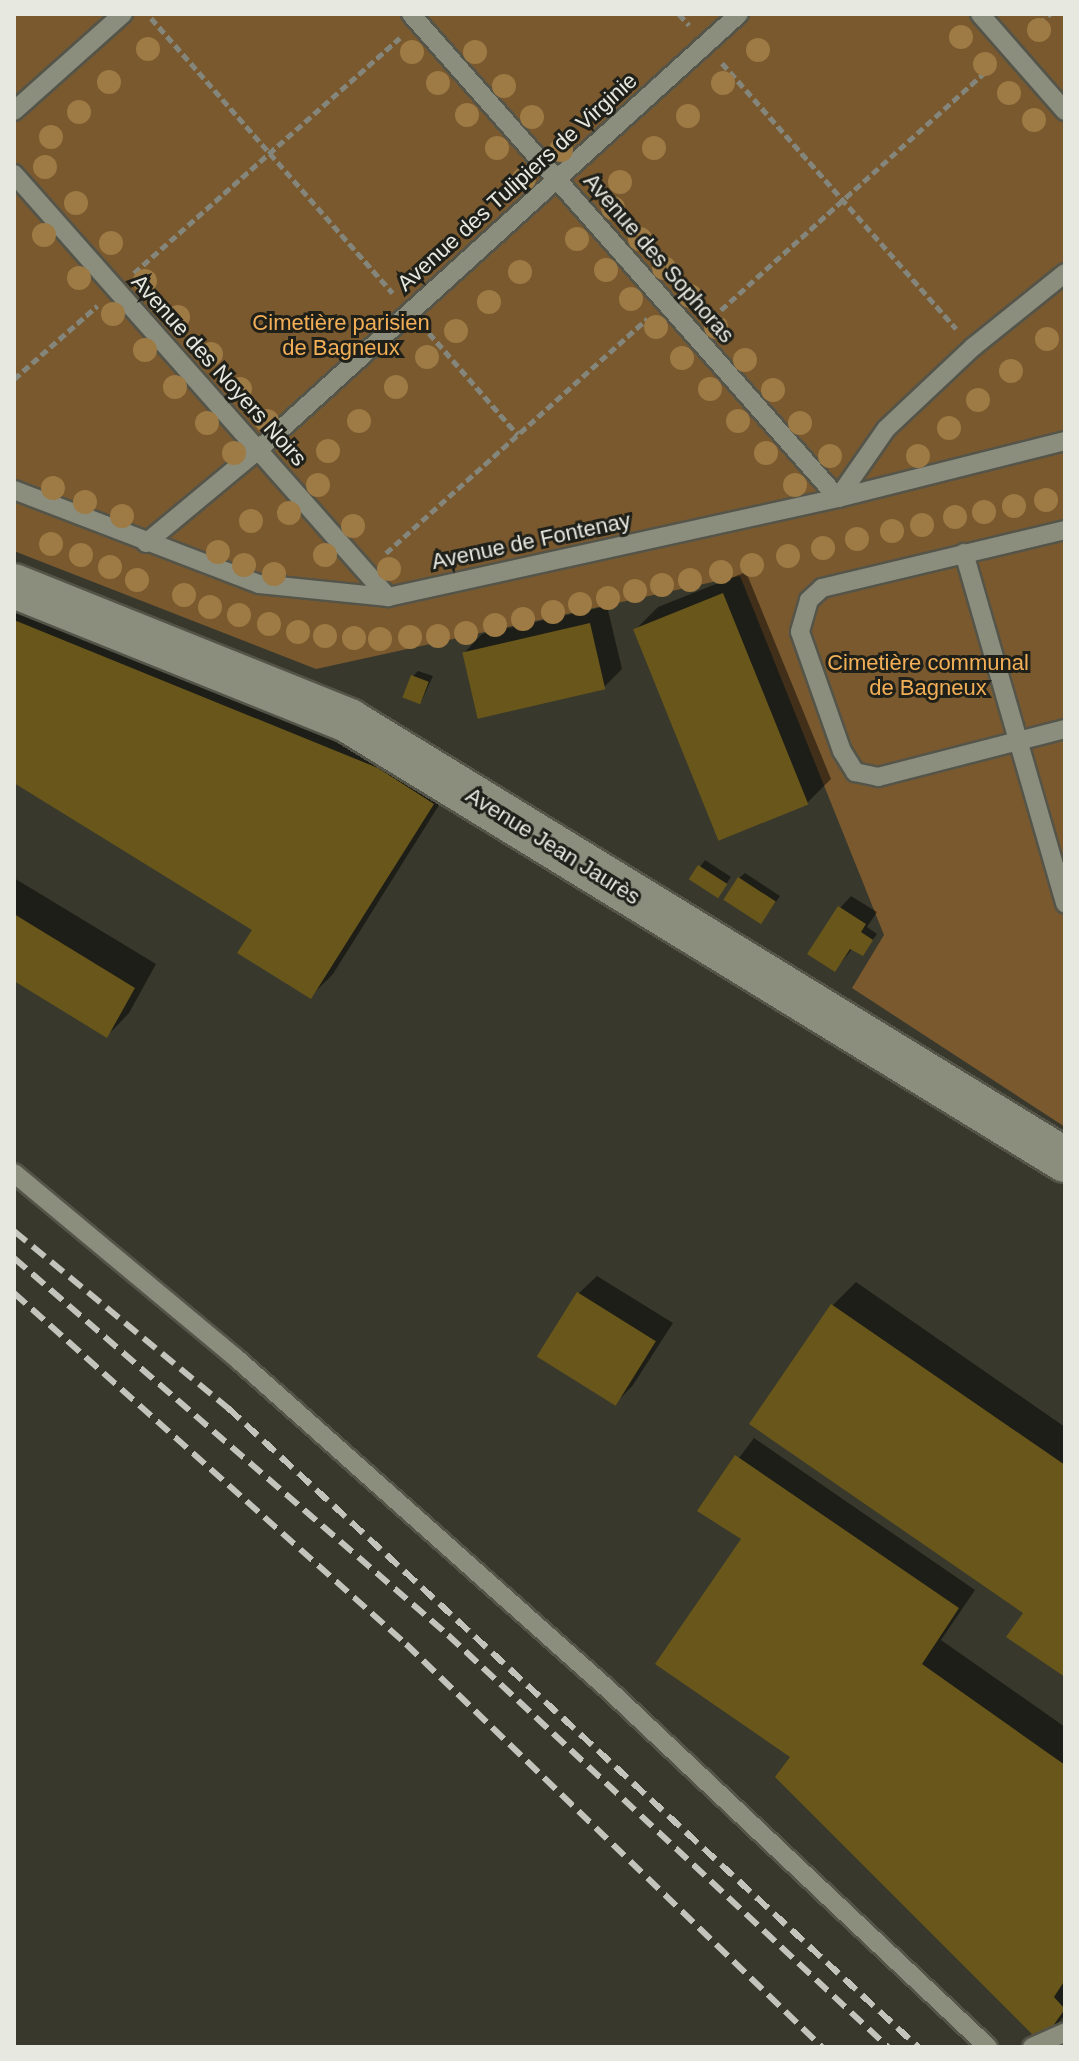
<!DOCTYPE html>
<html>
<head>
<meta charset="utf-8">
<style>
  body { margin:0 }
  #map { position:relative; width:1079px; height:2061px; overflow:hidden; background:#38392c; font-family:Helvetica,sans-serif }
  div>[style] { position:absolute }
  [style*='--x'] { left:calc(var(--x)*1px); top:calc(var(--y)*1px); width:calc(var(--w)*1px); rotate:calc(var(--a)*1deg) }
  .green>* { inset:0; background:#7a592f }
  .shadow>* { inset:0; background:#0007 }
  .building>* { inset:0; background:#69561b; transform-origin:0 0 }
  .path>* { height:5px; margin-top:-2.5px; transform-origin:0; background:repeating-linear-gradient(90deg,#85867b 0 8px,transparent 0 12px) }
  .roads { filter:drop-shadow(2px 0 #545449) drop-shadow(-2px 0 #545449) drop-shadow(0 2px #545449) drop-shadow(0 -2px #545449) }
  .service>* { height:18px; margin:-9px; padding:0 9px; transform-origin:9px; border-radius:9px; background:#8b8d7d }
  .tertiary>* { height:44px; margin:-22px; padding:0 22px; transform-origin:22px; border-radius:22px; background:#8b8d7d }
  .rail>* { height:6px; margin-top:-3px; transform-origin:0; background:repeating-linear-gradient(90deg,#c3c4bb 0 16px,transparent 0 24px) }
  .trees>* { width:24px; height:24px; margin:-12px; border-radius:50%; background:#9e7a44 }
  span { translate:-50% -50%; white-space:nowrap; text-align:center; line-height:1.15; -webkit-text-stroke:6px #1f201a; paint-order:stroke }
  .street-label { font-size:22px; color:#e7e8e0 }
  .park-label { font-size:22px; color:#f2af57 }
  .frame { position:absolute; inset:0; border:16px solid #e7e8e0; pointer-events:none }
</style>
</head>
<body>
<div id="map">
  <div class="green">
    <div style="clip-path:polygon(14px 14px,1065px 14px,1065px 1127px,852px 988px,884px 935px,740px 576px,316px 669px,14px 551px)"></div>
  </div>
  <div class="shadow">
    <div style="clip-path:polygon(746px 572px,831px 779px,808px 802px,720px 837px,635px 630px,658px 607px)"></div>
    <div style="clip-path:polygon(14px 589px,451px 786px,333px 974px,310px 997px,255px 929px,14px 781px)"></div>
    <div style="clip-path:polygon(607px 606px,622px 669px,604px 687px,465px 652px,482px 634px)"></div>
    <div style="clip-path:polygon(418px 671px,433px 676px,421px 702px,413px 676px)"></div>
    <div style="clip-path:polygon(705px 860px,731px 877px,723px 889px,692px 878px)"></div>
    <div style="clip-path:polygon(745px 873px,780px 896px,761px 923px,739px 878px)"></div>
    <div style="clip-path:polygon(14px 878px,156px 964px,129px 1013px,107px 1036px,14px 979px)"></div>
    <div style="clip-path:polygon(851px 896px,877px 912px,867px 927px,877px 934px,862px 954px,853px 948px,835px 970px,840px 908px)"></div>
    <div style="clip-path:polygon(597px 1276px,673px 1323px,633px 1385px,616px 1403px,540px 1356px,579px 1293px)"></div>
    <div style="clip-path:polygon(856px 1282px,1065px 1427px,1065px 1675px,1026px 1613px,752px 1423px,833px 1305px)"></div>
    <div style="clip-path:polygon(754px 1438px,975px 1590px,941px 1640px,1065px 1727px,1065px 2015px,1041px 2040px,793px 1756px,743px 1540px,700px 1510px)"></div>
  </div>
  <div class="building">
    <div style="left:723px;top:593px;width:228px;height:97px;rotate:68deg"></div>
    <div style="clip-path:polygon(14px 620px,378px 768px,434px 804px,311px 999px,237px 953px,252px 930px,14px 783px)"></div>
    <div style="left:590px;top:623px;width:68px;height:131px;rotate:77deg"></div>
    <div style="left:411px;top:675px;width:19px;height:24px;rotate:21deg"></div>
    <div style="left:698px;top:865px;width:35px;height:17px;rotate:33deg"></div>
    <div style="left:738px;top:877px;width:45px;height:27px;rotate:33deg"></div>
    <div style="clip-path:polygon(838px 906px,866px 924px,861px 932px,873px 940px,863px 956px,850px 949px,835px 972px,807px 954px)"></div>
    <div style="clip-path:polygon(14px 914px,135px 988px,107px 1038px,14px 981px)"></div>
    <div style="left:577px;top:1292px;width:93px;height:76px;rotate:32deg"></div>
    <div style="clip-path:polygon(831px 1304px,1065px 1465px,1065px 1677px,1006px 1637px,1023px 1613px,749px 1424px)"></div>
    <div style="clip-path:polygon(735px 1455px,959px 1608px,922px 1664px,1065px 1765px,1065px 1980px,1054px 1997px,1065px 2009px,1041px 2043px,775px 1777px,790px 1757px,655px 1664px,741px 1539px,697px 1511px)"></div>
  </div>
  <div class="path">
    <div style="--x:679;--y:14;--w:15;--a:48"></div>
    <div style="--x:151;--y:18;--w:366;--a:48.7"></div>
    <div style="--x:1030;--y:32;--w:27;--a:-42"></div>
    <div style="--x:722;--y:63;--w:354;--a:48.6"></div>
    <div style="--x:134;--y:273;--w:355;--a:-41.5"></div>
    <div style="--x:712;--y:318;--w:374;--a:-42"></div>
    <div style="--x:429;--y:333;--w:135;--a:48.9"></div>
    <div style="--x:14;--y:379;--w:111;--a:-41.3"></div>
    <div style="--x:386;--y:553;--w:351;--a:-41.9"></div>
  </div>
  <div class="roads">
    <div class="service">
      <div style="--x:411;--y:14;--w:645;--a:48.58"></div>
      <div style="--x:838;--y:498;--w:84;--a:-55.2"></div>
      <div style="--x:886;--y:429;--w:120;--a:-43.3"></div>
      <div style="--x:973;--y:347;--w:118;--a:-38.8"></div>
      <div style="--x:980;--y:14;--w:129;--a:48.8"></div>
      <div style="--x:14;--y:111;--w:146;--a:-41.7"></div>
      <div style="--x:14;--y:174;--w:565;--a:48.52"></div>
      <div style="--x:14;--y:490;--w:262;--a:21"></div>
      <div style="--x:259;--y:584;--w:130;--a:5.8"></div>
      <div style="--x:388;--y:597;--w:461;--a:-12.4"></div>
      <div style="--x:838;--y:498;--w:234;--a:-14.1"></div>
      <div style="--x:1065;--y:530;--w:250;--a:166.6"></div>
      <div style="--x:822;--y:588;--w:18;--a:137"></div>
      <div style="--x:809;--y:600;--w:33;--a:106"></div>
      <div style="--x:800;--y:632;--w:126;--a:70.6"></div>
      <div style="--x:842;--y:751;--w:25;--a:58"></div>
      <div style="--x:855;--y:772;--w:24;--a:12"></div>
      <div style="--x:878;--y:777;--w:193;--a:-14.4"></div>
      <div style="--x:146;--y:543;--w:146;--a:-39.7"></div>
      <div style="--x:258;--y:450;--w:649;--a:-42.19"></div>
      <div style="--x:964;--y:553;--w:365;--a:73.9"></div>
      <div style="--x:14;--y:1173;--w:288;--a:39.8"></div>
      <div style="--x:235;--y:1357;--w:501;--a:41.68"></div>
      <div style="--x:609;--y:1690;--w:521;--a:43.29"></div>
      <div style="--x:1032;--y:2047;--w:36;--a:-24"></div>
    </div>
    <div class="tertiary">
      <div style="--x:14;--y:586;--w:361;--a:21.9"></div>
      <div style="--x:349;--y:721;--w:840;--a:31.51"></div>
    </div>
  </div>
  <div class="rail">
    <div style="--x:14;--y:1231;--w:278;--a:39.6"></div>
    <div style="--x:228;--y:1408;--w:940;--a:42.8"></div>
    <div style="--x:14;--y:1258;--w:575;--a:40.98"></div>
    <div style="--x:448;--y:1635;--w:603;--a:43.12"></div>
    <div style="--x:14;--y:1293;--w:526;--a:41.84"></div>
    <div style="--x:406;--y:1644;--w:579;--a:44.09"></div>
  </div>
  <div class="trees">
    <div style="left:1039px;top:30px"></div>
    <div style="left:961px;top:37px"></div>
    <div style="left:148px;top:49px"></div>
    <div style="left:758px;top:50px"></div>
    <div style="left:412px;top:52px"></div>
    <div style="left:475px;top:52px"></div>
    <div style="left:985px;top:64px"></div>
    <div style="left:109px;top:82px"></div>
    <div style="left:438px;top:83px"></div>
    <div style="left:723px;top:83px"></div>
    <div style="left:504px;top:86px"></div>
    <div style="left:1009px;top:93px"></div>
    <div style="left:79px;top:112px"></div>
    <div style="left:467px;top:115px"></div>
    <div style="left:688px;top:116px"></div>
    <div style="left:532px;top:117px"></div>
    <div style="left:1034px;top:120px"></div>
    <div style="left:51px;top:137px"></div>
    <div style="left:497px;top:148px"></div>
    <div style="left:654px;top:148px"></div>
    <div style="left:561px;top:150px"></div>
    <div style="left:45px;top:167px"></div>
    <div style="left:524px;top:179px"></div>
    <div style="left:620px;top:182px"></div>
    <div style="left:76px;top:203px"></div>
    <div style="left:613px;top:208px"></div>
    <div style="left:44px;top:235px"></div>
    <div style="left:577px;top:239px"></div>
    <div style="left:640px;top:239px"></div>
    <div style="left:111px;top:243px"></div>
    <div style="left:664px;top:268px"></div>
    <div style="left:606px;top:270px"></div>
    <div style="left:520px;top:272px"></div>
    <div style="left:79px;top:278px"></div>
    <div style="left:145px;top:281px"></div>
    <div style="left:690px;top:296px"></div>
    <div style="left:631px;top:299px"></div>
    <div style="left:489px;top:302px"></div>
    <div style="left:113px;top:314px"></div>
    <div style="left:178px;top:317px"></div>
    <div style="left:656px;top:327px"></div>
    <div style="left:716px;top:327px"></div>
    <div style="left:456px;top:331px"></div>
    <div style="left:1047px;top:339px"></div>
    <div style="left:145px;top:350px"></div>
    <div style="left:211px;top:354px"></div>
    <div style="left:427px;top:357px"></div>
    <div style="left:682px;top:358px"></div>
    <div style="left:745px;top:360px"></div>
    <div style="left:1011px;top:371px"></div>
    <div style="left:175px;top:387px"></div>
    <div style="left:396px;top:387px"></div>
    <div style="left:240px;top:389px"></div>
    <div style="left:710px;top:389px"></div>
    <div style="left:773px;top:390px"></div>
    <div style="left:978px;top:400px"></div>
    <div style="left:267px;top:421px"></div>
    <div style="left:359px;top:421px"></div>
    <div style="left:738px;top:421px"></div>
    <div style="left:207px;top:423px"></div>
    <div style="left:800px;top:423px"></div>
    <div style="left:949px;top:428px"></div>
    <div style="left:328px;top:451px"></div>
    <div style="left:234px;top:453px"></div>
    <div style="left:766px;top:453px"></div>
    <div style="left:830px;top:456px"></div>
    <div style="left:918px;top:456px"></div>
    <div style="left:318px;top:485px"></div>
    <div style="left:795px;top:485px"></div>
    <div style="left:53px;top:488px"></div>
    <div style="left:1046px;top:500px"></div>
    <div style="left:85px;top:502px"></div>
    <div style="left:1014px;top:506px"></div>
    <div style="left:984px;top:512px"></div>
    <div style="left:289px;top:513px"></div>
    <div style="left:122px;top:516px"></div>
    <div style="left:955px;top:517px"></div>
    <div style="left:251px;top:521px"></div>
    <div style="left:922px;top:525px"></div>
    <div style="left:353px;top:526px"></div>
    <div style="left:892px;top:531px"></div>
    <div style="left:857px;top:539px"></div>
    <div style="left:51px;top:544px"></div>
    <div style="left:823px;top:548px"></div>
    <div style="left:218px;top:552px"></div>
    <div style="left:81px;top:555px"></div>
    <div style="left:325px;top:555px"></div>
    <div style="left:788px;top:556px"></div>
    <div style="left:244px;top:565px"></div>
    <div style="left:752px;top:565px"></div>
    <div style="left:110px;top:567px"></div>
    <div style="left:389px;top:569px"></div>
    <div style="left:721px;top:572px"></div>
    <div style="left:274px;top:574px"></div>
    <div style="left:137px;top:580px"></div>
    <div style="left:690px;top:580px"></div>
    <div style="left:662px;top:585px"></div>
    <div style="left:635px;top:591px"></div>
    <div style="left:184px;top:595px"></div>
    <div style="left:608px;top:598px"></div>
    <div style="left:580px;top:604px"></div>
    <div style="left:210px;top:607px"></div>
    <div style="left:553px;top:612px"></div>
    <div style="left:239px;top:615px"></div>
    <div style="left:523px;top:619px"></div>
    <div style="left:269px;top:624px"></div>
    <div style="left:495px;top:625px"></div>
    <div style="left:298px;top:632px"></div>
    <div style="left:466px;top:633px"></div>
    <div style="left:325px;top:636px"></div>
    <div style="left:438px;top:636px"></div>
    <div style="left:410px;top:637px"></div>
    <div style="left:354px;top:638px"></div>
    <div style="left:380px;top:639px"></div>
  </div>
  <div class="street-label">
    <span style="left:517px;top:182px;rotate:-42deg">Avenue des Tulipiers de Virginie</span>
    <span style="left:659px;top:258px;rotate:49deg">Avenue des Sophoras</span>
    <span style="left:219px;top:370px;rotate:48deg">Avenue des Noyers Noirs</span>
    <span style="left:531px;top:541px;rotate:-12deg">Avenue de Fontenay</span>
    <span style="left:553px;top:846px;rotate:32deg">Avenue Jean Jaurès</span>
  </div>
  <div class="park-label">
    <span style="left:341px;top:335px">Cimetière parisien<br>de Bagneux</span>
    <span style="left:928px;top:675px">Cimetière communal<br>de Bagneux</span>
  </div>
  <div class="frame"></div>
</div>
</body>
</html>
